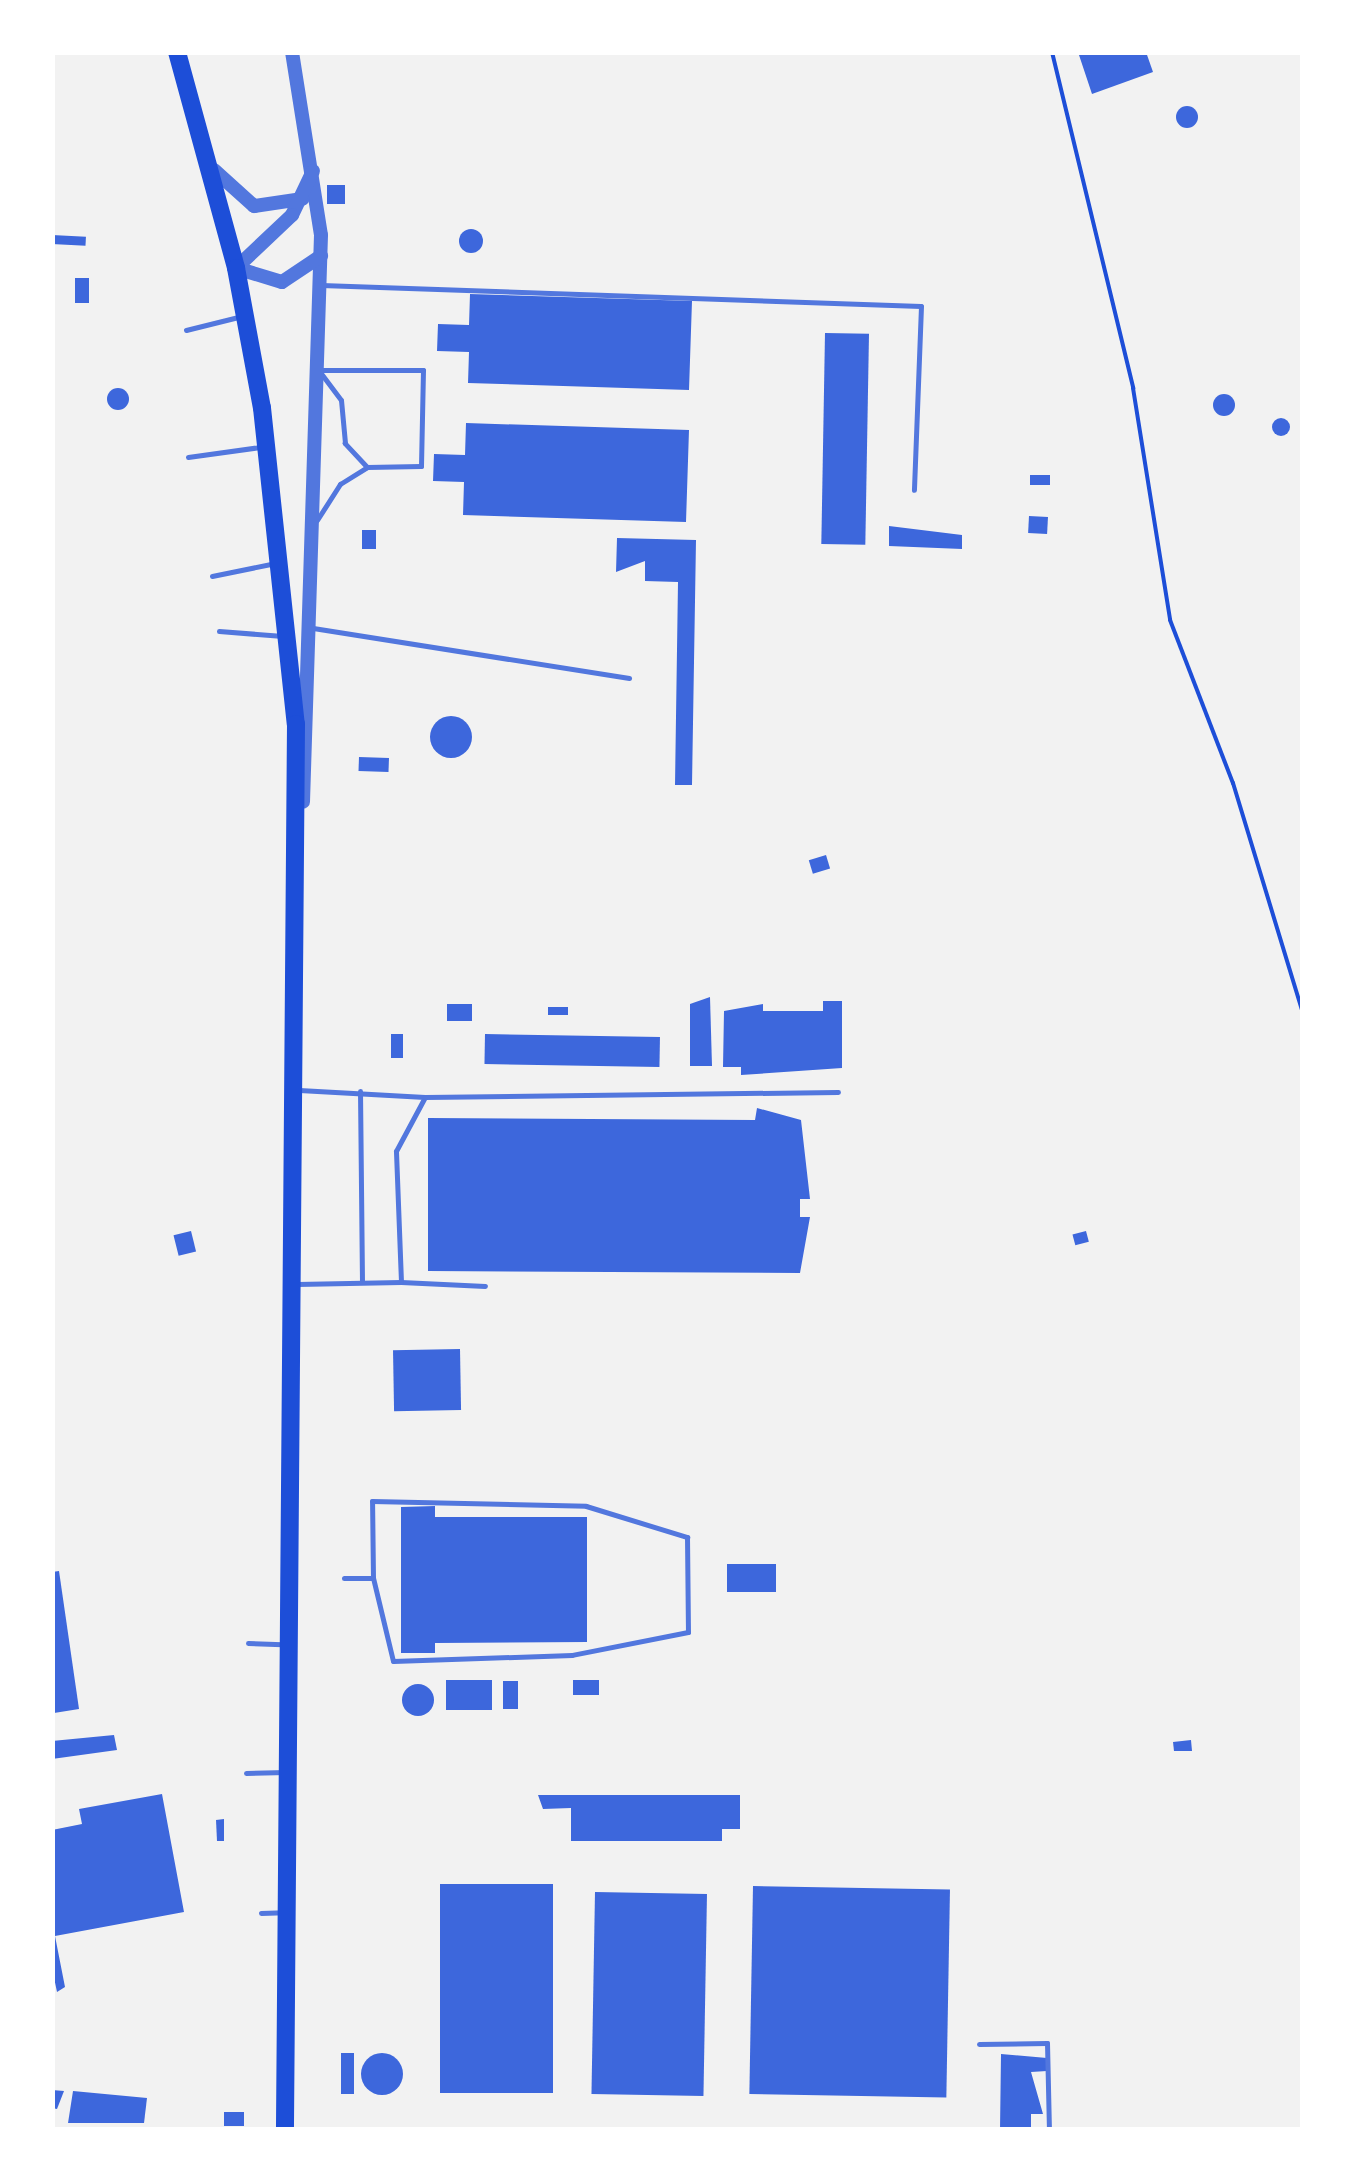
<!DOCTYPE html>
<html>
<head>
<meta charset="utf-8">
<style>
  body { margin:0 }
  #map { position:relative; width:1355px; height:2182px; overflow:hidden; background:#f2f2f2; font-family:"IBM Plex Sans",sans-serif }
  div>[style] { position:absolute }
  [style*='--x'] { left:calc(var(--x)*1px); top:calc(var(--y)*1px); width:calc(var(--w)*1px); rotate:calc(var(--a)*1deg) }
  .building>* { inset:0; background:#3d67dc; transform-origin:0 0 }
  .round { border-radius:50% }
  .path>* { height:4px; margin:-2px; padding:0 2px; transform-origin:2px; border-radius:2px; background:#1d4ed8 }
  .service>* { height:5px; margin:-2.5px; padding:0 2.5px; transform-origin:2.5px; border-radius:2.5px; background:#5277de }
  .tertiary>* { height:14px; margin:-7px; padding:0 7px; transform-origin:7px; border-radius:7px; background:#5277de }
  .primary>* { height:18px; margin:-9px; padding:0 9px; transform-origin:9px; border-radius:9px; background:#1d4ed8 }
  span { translate:-50% -50%; white-space:nowrap; text-align:center; line-height:1.15; -webkit-text-stroke:8px #fff; paint-order:stroke }
  .frame { position:absolute; inset:0; border:55px solid #fff; pointer-events:none }
</style>
</head>
<body>
<div id="map">
  <div class="building">
    <div style="clip-path:polygon(1078px 52px,1146px 52px,1153px 72px,1092px 94px)"></div>
    <div class="round" style="left:1176px;top:106px;width:22px;height:22px"></div>
    <div style="left:327px;top:185px;width:18px;height:19px"></div>
    <div class="round" style="left:459px;top:229px;width:24px;height:24px"></div>
    <div style="left:52px;top:235px;width:34px;height:9px;rotate:3deg"></div>
    <div style="left:75px;top:278px;width:14px;height:25px"></div>
    <div style="clip-path:polygon(470px 294px,692px 301px,689px 390px,468px 383px,469px 352px,437px 351px,438px 324px,469px 325px)"></div>
    <div style="left:825px;top:333px;width:44px;height:211px;rotate:1deg"></div>
    <div class="round" style="left:107px;top:388px;width:22px;height:22px"></div>
    <div class="round" style="left:1213px;top:394px;width:22px;height:22px"></div>
    <div class="round" style="left:1272px;top:418px;width:18px;height:18px"></div>
    <div style="clip-path:polygon(466px 423px,689px 430px,686px 522px,463px 515px,464px 482px,433px 481px,434px 454px,465px 455px)"></div>
    <div style="left:1030px;top:475px;width:20px;height:10px"></div>
    <div style="left:1029px;top:516px;width:19px;height:17px;rotate:3deg"></div>
    <div style="clip-path:polygon(889px 526px,962px 535px,962px 549px,889px 546px)"></div>
    <div style="left:362px;top:530px;width:14px;height:19px"></div>
    <div style="clip-path:polygon(617px 538px,696px 540px,692px 785px,675px 785px,678px 582px,645px 581px,645px 561px,616px 572px)"></div>
    <div class="round" style="left:430px;top:716px;width:42px;height:42px"></div>
    <div style="left:359px;top:757px;width:30px;height:14px;rotate:2deg"></div>
    <div style="left:826px;top:855px;width:14px;height:18px;rotate:73deg"></div>
    <div style="clip-path:polygon(710px 997px,712px 1066px,690px 1066px,690px 1004px)"></div>
    <div style="clip-path:polygon(823px 1001px,842px 1001px,842px 1068px,741px 1075px,741px 1067px,723px 1067px,724px 1011px,763px 1004px,763px 1011px,823px 1011px)"></div>
    <div style="left:472px;top:1004px;width:17px;height:25px;rotate:90deg"></div>
    <div style="left:548px;top:1007px;width:20px;height:8px"></div>
    <div style="left:391px;top:1034px;width:12px;height:24px"></div>
    <div style="left:485px;top:1034px;width:175px;height:30px;rotate:1deg"></div>
    <div style="clip-path:polygon(757px 1108px,801px 1120px,810px 1199px,800px 1199px,800px 1217px,810px 1217px,800px 1273px,428px 1271px,428px 1118px,755px 1120px)"></div>
    <div style="left:191px;top:1231px;width:21px;height:18px;rotate:76deg"></div>
    <div style="left:1086px;top:1231px;width:11px;height:14px;rotate:75deg"></div>
    <div style="left:460px;top:1349px;width:61px;height:67px;rotate:89deg"></div>
    <div style="clip-path:polygon(435px 1506px,435px 1517px,587px 1517px,587px 1642px,435px 1643px,435px 1653px,401px 1653px,401px 1507px)"></div>
    <div style="left:727px;top:1564px;width:49px;height:28px"></div>
    <div style="clip-path:polygon(59px 1571px,79px 1709px,54px 1713px,52px 1572px)"></div>
    <div style="left:446px;top:1680px;width:46px;height:30px"></div>
    <div style="left:573px;top:1680px;width:26px;height:15px"></div>
    <div style="left:503px;top:1681px;width:15px;height:28px"></div>
    <div class="round" style="left:402px;top:1684px;width:32px;height:32px"></div>
    <div style="clip-path:polygon(114px 1735px,117px 1750px,52px 1759px,52px 1741px)"></div>
    <div style="clip-path:polygon(1191px 1740px,1192px 1751px,1174px 1751px,1173px 1742px)"></div>
    <div style="clip-path:polygon(162px 1794px,184px 1912px,55px 1936px,65px 1987px,57px 1992px,52px 1968px,52px 1830px,82px 1824px,79px 1809px)"></div>
    <div style="clip-path:polygon(538px 1795px,740px 1795px,740px 1829px,722px 1829px,722px 1841px,571px 1841px,571px 1808px,543px 1809px)"></div>
    <div style="clip-path:polygon(224px 1819px,224px 1841px,217px 1841px,216px 1820px)"></div>
    <div style="left:440px;top:1884px;width:113px;height:209px"></div>
    <div style="left:753px;top:1886px;width:197px;height:208px;rotate:1deg"></div>
    <div style="left:595px;top:1892px;width:112px;height:202px;rotate:1deg"></div>
    <div style="left:341px;top:2053px;width:13px;height:41px"></div>
    <div class="round" style="left:361px;top:2053px;width:42px;height:42px"></div>
    <div style="clip-path:polygon(1001px 2054px,1047px 2058px,1047px 2071px,1031px 2072px,1043px 2114px,1031px 2114px,1031px 2130px,1000px 2130px)"></div>
    <div style="clip-path:polygon(52px 2090px,64px 2091px,57px 2109px,52px 2108px)"></div>
    <div style="clip-path:polygon(73px 2091px,147px 2098px,144px 2123px,68px 2123px)"></div>
    <div style="left:244px;top:2112px;width:14px;height:20px;rotate:90deg"></div>
  </div>
  <div class="path">
    <div style="--x:1052;--y:52;--w:346;--a:76.4"></div>
    <div style="--x:1133;--y:388;--w:235;--a:80.9"></div>
    <div style="--x:1170;--y:620;--w:175;--a:68.9"></div>
    <div style="--x:1233;--y:783;--w:237;--a:73.1"></div>
  </div>
  <div class="service">
    <div style="--x:321;--y:285;--w:600;--a:2"></div>
    <div style="--x:921;--y:306;--w:184;--a:92.2"></div>
    <div style="--x:186;--y:330;--w:58;--a:-14"></div>
    <div style="--x:319;--y:370;--w:104;--a:0"></div>
    <div style="--x:423;--y:370;--w:96;--a:91.2"></div>
    <div style="--x:421;--y:466;--w:54;--a:178.9"></div>
    <div style="--x:188;--y:457;--w:73;--a:-7.9"></div>
    <div style="--x:317;--y:520;--w:43;--a:-57.4"></div>
    <div style="--x:340;--y:484;--w:32;--a:-32"></div>
    <div style="--x:367;--y:467;--w:33;--a:-133"></div>
    <div style="--x:345;--y:443;--w:43;--a:-95.3"></div>
    <div style="--x:341;--y:400;--w:34;--a:-127"></div>
    <div style="--x:212;--y:576;--w:65;--a:-11.5"></div>
    <div style="--x:313;--y:628;--w:320;--a:9"></div>
    <div style="--x:219;--y:631;--w:64;--a:4.5"></div>
    <div style="--x:299;--y:1090;--w:126;--a:3.2"></div>
    <div style="--x:360;--y:1091;--w:191;--a:89.4"></div>
    <div style="--x:401;--y:1282;--w:84;--a:2.7"></div>
    <div style="--x:297;--y:1284;--w:104;--a:-1.1"></div>
    <div style="--x:401;--y:1282;--w:131;--a:-92.2"></div>
    <div style="--x:396;--y:1151;--w:61;--a:-61.8"></div>
    <div style="--x:425;--y:1097;--w:413;--a:-0.7"></div>
    <div style="--x:344;--y:1578;--w:29;--a:0"></div>
    <div style="--x:373;--y:1578;--w:77;--a:-90.7"></div>
    <div style="--x:372;--y:1501;--w:214;--a:1.3"></div>
    <div style="--x:586;--y:1506;--w:106;--a:17.1"></div>
    <div style="--x:687;--y:1537;--w:95;--a:89.4"></div>
    <div style="--x:688;--y:1632;--w:118;--a:168.8"></div>
    <div style="--x:572;--y:1655;--w:179;--a:178.1"></div>
    <div style="--x:393;--y:1661;--w:85;--a:-103.5"></div>
    <div style="--x:248;--y:1643;--w:34;--a:2"></div>
    <div style="--x:246;--y:1773;--w:40;--a:-1.4"></div>
    <div style="--x:261;--y:1913;--w:23;--a:-2"></div>
    <div style="--x:979;--y:2044;--w:68;--a:-0.8"></div>
    <div style="--x:1047;--y:2043;--w:87;--a:88.7"></div>
  </div>
  <div class="tertiary">
    <div style="--x:292;--y:52;--w:185;--a:81"></div>
    <div style="--x:321;--y:235;--w:567;--a:91.82"></div>
    <div style="--x:214;--y:170;--w:54;--a:42"></div>
    <div style="--x:254;--y:206;--w:49;--a:-8.3"></div>
    <div style="--x:313;--y:171;--w:49;--a:115.5"></div>
    <div style="--x:292;--y:215;--w:77;--a:136.6"></div>
    <div style="--x:236;--y:268;--w:48;--a:16.9"></div>
    <div style="--x:282;--y:282;--w:47;--a:-33.7"></div>
  </div>
  <div class="primary">
    <div style="--x:177;--y:52;--w:224;--a:74.7"></div>
    <div style="--x:236;--y:268;--w:142;--a:79.5"></div>
    <div style="--x:262;--y:408;--w:318;--a:83.9"></div>
    <div style="--x:296;--y:724;--w:1406;--a:90.45"></div>
  </div>
  <div class="frame"></div>
</div>
</body>
</html>
